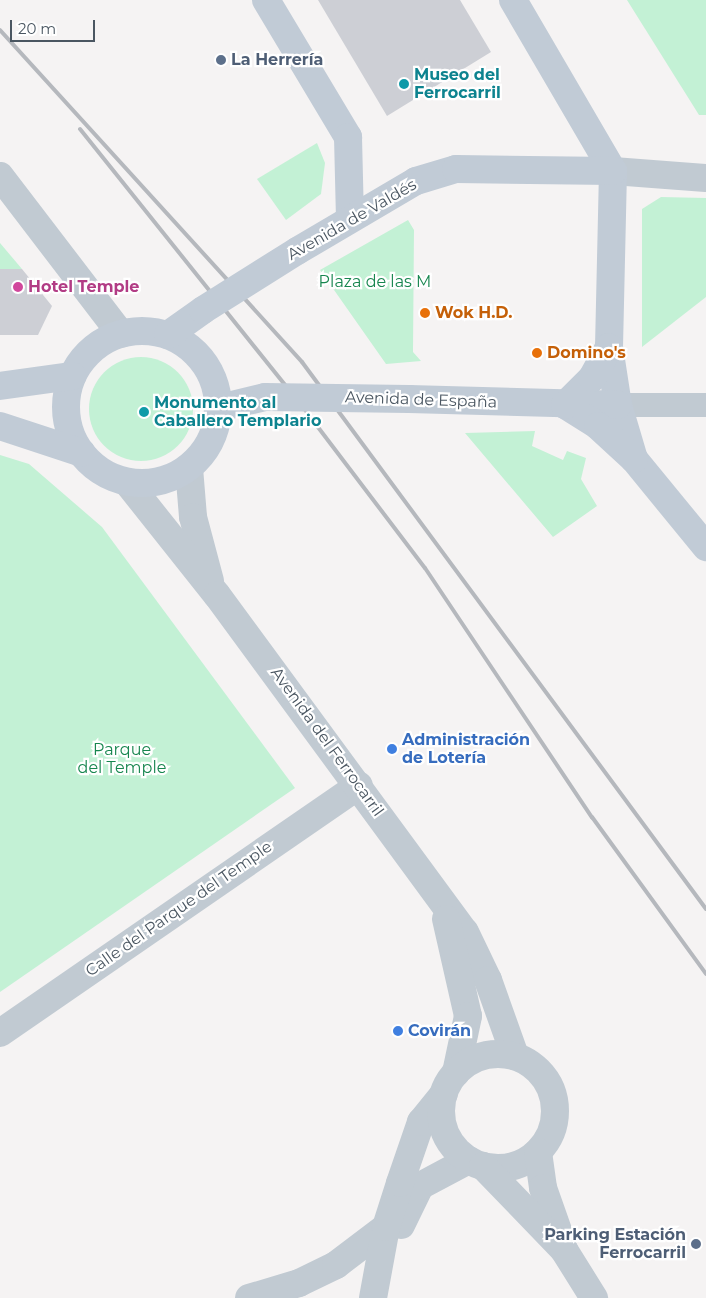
<!DOCTYPE html>
<html>
<head>
<meta charset="utf-8">
<style>
  body { margin:0 }
  #map { position:relative; width:706px; height:1298px; overflow:hidden; background:#f5f3f3; font-family:Montserrat,sans-serif }
  div>[style] { position:absolute }
  [style*='--x'] { left:calc(var(--x)*1px); top:calc(var(--y)*1px); width:calc(var(--w)*1px); rotate:calc(var(--a)*1deg) }
  .green>* { inset:0; background:#c3f1d5 }
  .round { border-radius:50% }
  .building>* { inset:0; background:#cdcfd5 }
  .pedestrian>* { height:24px; margin:-12px; padding:0 12px; transform-origin:12px; border-radius:12px; background:#c1cad2 }
  .minor>* { height:28px; margin:-14px; padding:0 14px; transform-origin:14px; border-radius:14px; background:#c1cad2 }
  .tertiary>* { height:28px; margin:-14px; padding:0 14px; transform-origin:14px; border-radius:14px; background:#c1cad2 }
  .tertiary>.ring { margin:-14px; padding:0; box-sizing:content-box; background:none; border:28px solid #c1cad2; border-radius:50% }
  .secondary>* { height:28px; margin:-14px; padding:0 14px; transform-origin:14px; border-radius:14px; background:#c1cbd6 }
  .secondary>.ring { margin:-14px; padding:0; box-sizing:content-box; background:none; border:28px solid #c1cbd6; border-radius:50% }
  .rail>* { height:4px; margin:-2px; padding:0 2px; transform-origin:2px; border-radius:2px; background:#b5b8bd }
  .secondary-bridge>* { height:28px; margin:-14px; padding:0 14px; transform-origin:14px; border-radius:14px; background:#c1cbd6 }
  .dots>* { width:14px; height:14px; translate:-50% -50%; box-sizing:border-box; border:2px solid #fff; border-radius:50% }
  span { translate:-50% -50%; white-space:nowrap; text-align:center; line-height:1.15; -webkit-text-stroke:4.5px #fff; paint-order:stroke }
  .service-label { font-size:16px; color:#4e5e75; font-weight:700 }
  .left { translate:0 -50%; text-align:left }
  .right { translate:-100% -50%; text-align:right }
  .culture-label { font-size:16px; color:#0d838f; font-weight:700 }
  .street-label { font-size:16px; color:#4a5661 }
  .park-label { font-size:16px; color:#17864f }
  .hotel-label { font-size:16px; color:#b23c85; font-weight:700 }
  .food-label { font-size:16px; color:#c56008; font-weight:700 }
  .shop-label { font-size:16px; color:#366cbe; font-weight:700 }
  .scale { position:absolute; left:10px; top:20px; width:85px; height:22px; box-sizing:border-box; border:2px solid #4a5661; border-top:0; padding-left:6px; font-size:15px; line-height:18px; white-space:nowrap; color:#4a5661; -webkit-text-stroke:4px #fff; paint-order:stroke }
</style>
</head>
<body>
<div id="map">
  <div class="green">
    <div style="clip-path:polygon(627px 0,706px 0,706px 115px,699px 115px)"></div>
    <div style="clip-path:polygon(317px 143px,325px 163px,321px 194px,286px 220px,257px 179px)"></div>
    <div style="clip-path:polygon(661px 197px,706px 198px,706px 297px,642px 347px,642px 209px)"></div>
    <div style="clip-path:polygon(408px 220px,414px 230px,413px 352px,421px 361px,386px 364px,320px 270px)"></div>
    <div style="clip-path:polygon(0 243px,22px 269px,0 269px)"></div>
    <div class="round" style="left:89px;top:357px;width:104px;height:104px"></div>
    <div style="clip-path:polygon(535px 431px,532px 446px,563px 460px,567px 451px,586px 458px,581px 479px,597px 506px,553px 537px,465px 433px)"></div>
    <div style="clip-path:polygon(0 455px,29px 464px,102px 527px,295px 788px,0 992px)"></div>
  </div>
  <div class="building">
    <div style="clip-path:polygon(318px 0,460px 0,491px 52px,387px 116px)"></div>
    <div style="clip-path:polygon(0 269px,22px 269px,52px 306px,38px 335px,0 335px)"></div>
  </div>
  <div class="pedestrian">
    <div style="--x:618;--y:405;--w:88;--a:0"></div>
  </div>
  <div class="minor">
    <div style="--x:0;--y:176;--w:199;--a:52.6"></div>
    <div style="--x:0;--y:1033;--w:436;--a:-34.6"></div>
    <div style="--x:401;--y:1225;--w:43;--a:-64"></div>
    <div style="--x:420;--y:1186;--w:55;--a:-28"></div>
    <div style="--x:249;--y:1298;--w:52;--a:-16.7"></div>
    <div style="--x:299;--y:1283;--w:41;--a:-25.9"></div>
    <div style="--x:336;--y:1265;--w:63;--a:-37.2"></div>
    <div style="--x:373;--y:1298;--w:72;--a:-79.6"></div>
    <div style="--x:386;--y:1227;--w:46;--a:-72.3"></div>
    <div style="--x:400;--y:1183;--w:65;--a:-71"></div>
    <div style="--x:421;--y:1122;--w:36;--a:-51"></div>
  </div>
  <div class="tertiary">
    <div style="--x:613;--y:171;--w:93;--a:4.3"></div>
    <div style="--x:189;--y:468;--w:49;--a:85.3"></div>
    <div style="--x:193;--y:517;--w:66;--a:75.1"></div>
    <div style="--x:127;--y:482;--w:144;--a:51.5"></div>
    <div style="--x:217;--y:595;--w:418;--a:53.7"></div>
    <div style="--x:465;--y:932;--w:53;--a:64.4"></div>
    <div style="--x:488;--y:980;--w:81;--a:70.4"></div>
    <div style="--x:446;--y:919;--w:99;--a:77.2"></div>
    <div style="--x:468;--y:1016;--w:58;--a:101.9"></div>
    <div class="ring" style="left:441px;top:1054px;width:86px;height:86px"></div>
    <div style="--x:538;--y:1152;--w:36;--a:82"></div>
    <div style="--x:543;--y:1188;--w:54;--a:70.6"></div>
    <div style="--x:483;--y:1166;--w:117;--a:46"></div>
    <div style="--x:564;--y:1250;--w:57;--a:58"></div>
  </div>
  <div class="secondary">
    <div style="--x:266;--y:0;--w:160;--a:59.1"></div>
    <div style="--x:348;--y:137;--w:81;--a:88.6"></div>
    <div style="--x:513;--y:0;--w:198;--a:59.7"></div>
    <div style="--x:613;--y:171;--w:176;--a:91.3"></div>
    <div style="--x:609;--y:347;--w:59;--a:81.2"></div>
    <div style="--x:618;--y:405;--w:56;--a:73.5"></div>
    <div style="--x:634;--y:459;--w:114;--a:50.7"></div>
    <div style="--x:297;--y:251;--w:138;--a:-30.5"></div>
    <div style="--x:416;--y:181;--w:42;--a:-16.7"></div>
    <div style="--x:456;--y:169;--w:157;--a:0.7"></div>
    <div class="ring" style="left:66px;top:331px;width:124px;height:124px"></div>
    <div style="--x:168;--y:335;--w:43;--a:-35.5"></div>
    <div style="--x:0;--y:386;--w:73;--a:-7.9"></div>
    <div style="--x:409;--y:399;--w:209;--a:1.6"></div>
    <div style="--x:565;--y:405;--w:39;--a:32"></div>
    <div style="--x:598;--y:426;--w:49;--a:42.5"></div>
    <div style="--x:565;--y:405;--w:38;--a:-45"></div>
    <div style="--x:592;--y:378;--w:35;--a:-61"></div>
    <div style="--x:219;--y:408;--w:47;--a:-13.4"></div>
    <div style="--x:0;--y:426;--w:86;--a:18.2"></div>
  </div>
  <div class="rail">
    <div style="--x:0;--y:30;--w:449;--a:47.7"></div>
    <div style="--x:302;--y:362;--w:680;--a:53.55"></div>
    <div style="--x:80;--y:129;--w:365;--a:51.3"></div>
    <div style="--x:308;--y:414;--w:193;--a:52.8"></div>
    <div style="--x:425;--y:568;--w:300;--a:56.2"></div>
    <div style="--x:592;--y:817;--w:194;--a:54"></div>
  </div>
  <div class="secondary-bridge">
    <div style="--x:203;--y:310;--w:111;--a:-32.1"></div>
    <div style="--x:265;--y:397;--w:144;--a:0.8"></div>
  </div>
  <div class="dots">
    <div style="left:221px;top:60px;background:#5c6f8a"></div>
    <div style="left:404px;top:84px;background:#0f9aa8"></div>
    <div style="left:18px;top:287px;background:#d1479c"></div>
    <div style="left:425px;top:313px;background:#e8710a"></div>
    <div style="left:537px;top:353px;background:#e8710a"></div>
    <div style="left:144px;top:412px;background:#0f9aa8"></div>
    <div style="left:392px;top:749px;background:#3f7fe0"></div>
    <div style="left:398px;top:1031px;background:#3f7fe0"></div>
    <div style="left:696px;top:1244px;background:#5c6f8a"></div>
  </div>
  <div class="service-label">
    <span class="left" style="left:231px;top:60px">La Herrería</span>
    <span class="right" style="left:686px;top:1244px">Parking Estación<br>Ferrocarril</span>
  </div>
  <div class="culture-label">
    <span class="left" style="left:414px;top:84px">Museo del<br>Ferrocarril</span>
    <span class="left" style="left:154px;top:412px">Monumento al<br>Caballero Templario</span>
  </div>
  <div class="street-label">
    <span style="left:352px;top:220px;rotate:-30deg">Avenida de Valdés</span>
    <span style="left:421px;top:400px;rotate:2deg">Avenida de España</span>
    <span style="left:327px;top:742px;rotate:54deg">Avenida del Ferrocarril</span>
    <span style="left:179px;top:909px;rotate:-35deg">Calle del Parque del Temple</span>
  </div>
  <div class="park-label">
    <span style="left:375px;top:282px">Plaza de las M</span>
    <span style="left:122px;top:759px">Parque<br>del Temple</span>
  </div>
  <div class="hotel-label">
    <span class="left" style="left:28px;top:287px">Hotel Temple</span>
  </div>
  <div class="food-label">
    <span class="left" style="left:435px;top:313px">Wok H.D.</span>
    <span class="left" style="left:547px;top:353px">Domino's</span>
  </div>
  <div class="shop-label">
    <span class="left" style="left:402px;top:749px">Administración<br>de Lotería</span>
    <span class="left" style="left:408px;top:1031px">Covirán</span>
  </div>
  <div class="scale">20 m</div>
</div>
</body>
</html>
